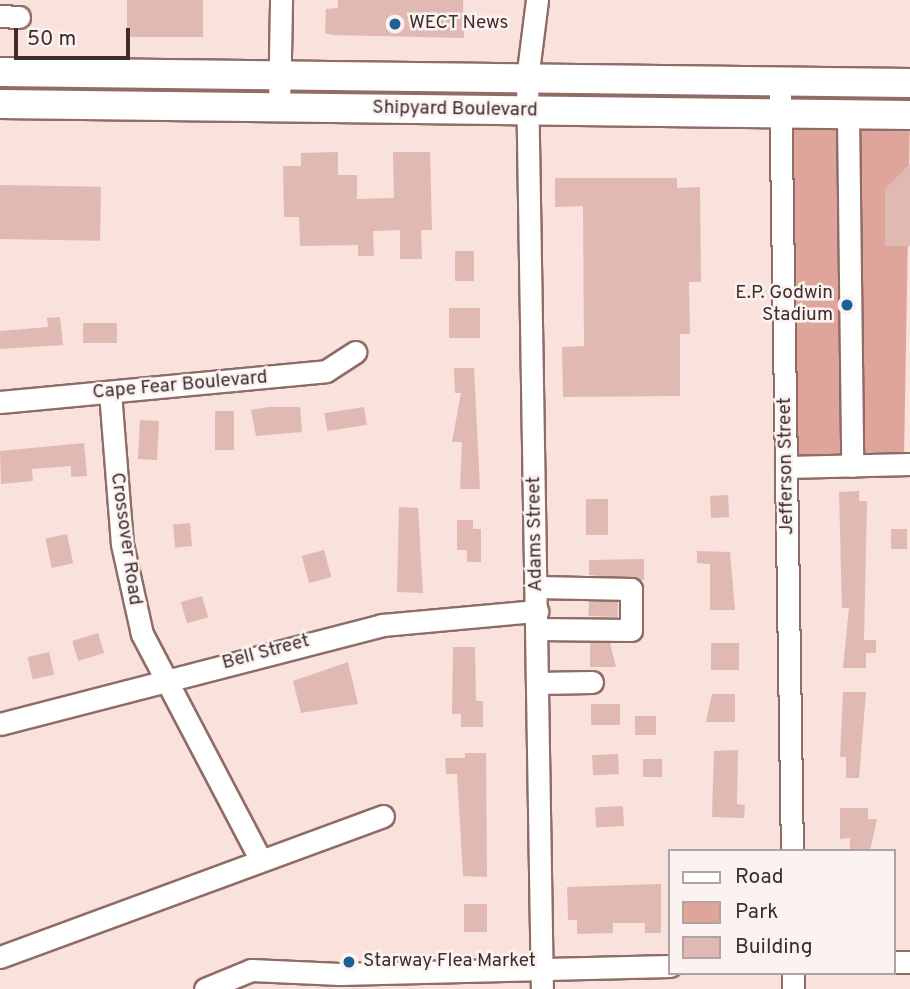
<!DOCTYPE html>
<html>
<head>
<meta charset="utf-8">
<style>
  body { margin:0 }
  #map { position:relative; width:910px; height:989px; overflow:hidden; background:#f9e1dc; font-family:Overpass,sans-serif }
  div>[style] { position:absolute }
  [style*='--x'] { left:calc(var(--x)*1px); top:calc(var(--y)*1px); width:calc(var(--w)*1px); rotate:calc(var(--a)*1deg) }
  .green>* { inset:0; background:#dfa59b; transform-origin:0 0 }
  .building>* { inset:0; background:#e0b9b2; transform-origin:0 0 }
  .roads { filter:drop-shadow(2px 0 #906c66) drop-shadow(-2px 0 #906c66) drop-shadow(0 2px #906c66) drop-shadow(0 -2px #906c66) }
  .minor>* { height:21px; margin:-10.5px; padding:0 10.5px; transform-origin:10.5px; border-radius:10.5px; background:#fff }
  .major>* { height:28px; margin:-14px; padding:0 14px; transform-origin:14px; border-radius:14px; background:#fff }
  .dots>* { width:19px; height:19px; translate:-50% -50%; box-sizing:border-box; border:4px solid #fbf2f1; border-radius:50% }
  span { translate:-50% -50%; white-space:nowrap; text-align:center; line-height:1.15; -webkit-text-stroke:5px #fbf2f1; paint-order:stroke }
  .poi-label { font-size:19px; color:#3d2e2b }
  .left { translate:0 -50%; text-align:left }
  .right { translate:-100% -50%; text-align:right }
  .street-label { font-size:19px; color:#3d2e2b }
  .legend { position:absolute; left:668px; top:849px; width:228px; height:126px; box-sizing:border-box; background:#fbf2f1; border:2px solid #afa4a2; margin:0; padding:9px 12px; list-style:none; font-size:21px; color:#3d2e2b }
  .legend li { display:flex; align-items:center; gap:14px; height:35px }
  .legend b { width:35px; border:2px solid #afa4a2 }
  .scale { position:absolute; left:14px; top:28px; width:116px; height:32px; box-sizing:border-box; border:4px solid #3d2e2b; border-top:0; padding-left:9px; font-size:21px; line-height:24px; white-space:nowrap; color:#3d2e2b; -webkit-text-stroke:5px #fbf2f1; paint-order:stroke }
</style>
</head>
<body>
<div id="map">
  <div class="green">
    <div style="left:780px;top:113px;width:130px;height:354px;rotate:1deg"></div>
  </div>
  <div class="building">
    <div style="left:127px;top:0;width:76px;height:37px"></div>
    <div style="clip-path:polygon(338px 0,463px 0,464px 38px,332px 35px,325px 33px,326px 9px,338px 8px)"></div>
    <div style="clip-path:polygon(338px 152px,338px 175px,357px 175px,357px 199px,394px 198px,393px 152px,430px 152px,432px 230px,421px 230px,422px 259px,400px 259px,400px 230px,373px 231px,374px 256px,358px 256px,358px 245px,300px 246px,299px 217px,284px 217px,283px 166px,301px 166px,301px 153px)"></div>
    <div style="clip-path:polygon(910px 164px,910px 246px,885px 246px,885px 189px)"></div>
    <div style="clip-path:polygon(555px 178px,677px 178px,677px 188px,700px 187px,701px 282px,689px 282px,690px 334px,680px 334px,680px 396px,563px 397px,562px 347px,584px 346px,583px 206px,555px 207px)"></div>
    <div style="left:0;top:185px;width:101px;height:54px;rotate:1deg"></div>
    <div style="left:455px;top:251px;width:19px;height:30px"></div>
    <div style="left:449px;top:308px;width:31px;height:30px"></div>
    <div style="clip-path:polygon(60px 317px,63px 345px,0 349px,0 331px,48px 327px,47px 318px)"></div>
    <div style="left:83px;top:323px;width:34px;height:20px"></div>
    <div style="clip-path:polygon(454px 368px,474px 368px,480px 489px,460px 489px,462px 442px,452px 442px,461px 393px,455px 393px)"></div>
    <div style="clip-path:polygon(268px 407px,300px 407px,302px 432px,256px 436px,251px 410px)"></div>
    <div style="left:364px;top:407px;width:18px;height:40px;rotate:81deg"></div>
    <div style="left:215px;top:411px;width:19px;height:39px"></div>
    <div style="left:140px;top:420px;width:19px;height:39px;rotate:3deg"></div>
    <div style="clip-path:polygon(84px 443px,87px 476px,71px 477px,71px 466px,32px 469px,33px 481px,1px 484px,0 451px)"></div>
    <div style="clip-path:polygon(859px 491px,859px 501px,867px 501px,864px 640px,876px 640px,876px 653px,866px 653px,866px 668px,843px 668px,849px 608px,842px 608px,839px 492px)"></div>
    <div style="left:728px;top:495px;width:22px;height:18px;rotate:87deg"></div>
    <div style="left:586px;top:499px;width:22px;height:36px"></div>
    <div style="clip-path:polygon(399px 507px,418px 508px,423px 593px,397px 592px)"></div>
    <div style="clip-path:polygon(457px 520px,473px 520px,473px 529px,481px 529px,481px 562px,467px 562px,467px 550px,457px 550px)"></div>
    <div style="left:190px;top:523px;width:23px;height:17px;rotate:85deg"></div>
    <div style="left:891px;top:529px;width:16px;height:20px"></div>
    <div style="left:67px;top:534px;width:30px;height:22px;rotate:78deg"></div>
    <div style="left:324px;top:550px;width:28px;height:23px;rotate:75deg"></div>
    <div style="clip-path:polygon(697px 551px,730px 552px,735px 610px,710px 610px,710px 564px,697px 563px)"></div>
    <div style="clip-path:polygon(644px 559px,644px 580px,589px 575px,589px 560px)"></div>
    <div style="left:202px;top:596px;width:22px;height:22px;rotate:74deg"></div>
    <div style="left:589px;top:601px;width:29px;height:15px;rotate:2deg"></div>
    <div style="left:98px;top:633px;width:21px;height:27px;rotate:73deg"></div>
    <div style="clip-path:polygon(590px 643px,610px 643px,616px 667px,590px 667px)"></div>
    <div style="left:711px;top:643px;width:28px;height:27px"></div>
    <div style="clip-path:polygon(453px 647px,475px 647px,476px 701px,483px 701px,483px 727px,461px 727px,461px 714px,452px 714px)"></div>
    <div style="left:49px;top:652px;width:23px;height:22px;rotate:77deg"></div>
    <div style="clip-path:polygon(348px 662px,358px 704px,301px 713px,293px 681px)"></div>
    <div style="clip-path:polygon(843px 692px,866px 692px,859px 778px,846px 778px,846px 757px,840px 757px)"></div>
    <div style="clip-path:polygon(712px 694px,735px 694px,735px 722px,706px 722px)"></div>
    <div style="left:591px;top:704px;width:29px;height:21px"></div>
    <div style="left:635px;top:716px;width:21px;height:19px"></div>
    <div style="clip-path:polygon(738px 750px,737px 804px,745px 805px,744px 818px,712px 817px,714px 751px)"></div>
    <div style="clip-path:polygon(465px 753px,486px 753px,487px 877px,463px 876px,457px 774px,446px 774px,445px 758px,465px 758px)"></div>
    <div style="left:618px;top:754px;width:20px;height:26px;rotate:87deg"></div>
    <div style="left:643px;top:759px;width:19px;height:18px"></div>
    <div style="left:623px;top:806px;width:20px;height:28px;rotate:87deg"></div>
    <div style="clip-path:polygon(840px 808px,868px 808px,868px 819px,877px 819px,870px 851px,850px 851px,850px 838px,840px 839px)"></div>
    <div style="clip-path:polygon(661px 884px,661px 933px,645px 933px,645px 923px,613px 923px,613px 933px,577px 934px,577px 920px,568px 920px,567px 887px)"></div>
    <div style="left:464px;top:904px;width:23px;height:28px"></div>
  </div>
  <div class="roads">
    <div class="minor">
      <div style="--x:537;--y:0;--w:80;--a:97.2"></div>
      <div style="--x:527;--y:79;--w:910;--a:89.06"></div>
      <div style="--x:0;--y:16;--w:19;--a:3"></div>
      <div style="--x:780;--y:82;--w:769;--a:89.11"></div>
      <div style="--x:279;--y:108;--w:108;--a:-88.9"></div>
      <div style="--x:848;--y:114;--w:352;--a:89.3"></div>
      <div style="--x:110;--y:392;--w:152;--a:85.5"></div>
      <div style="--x:122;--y:544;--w:92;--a:77.5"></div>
      <div style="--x:142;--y:634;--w:254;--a:62.3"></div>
      <div style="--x:0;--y:402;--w:327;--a:-5.4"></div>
      <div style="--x:326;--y:371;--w:35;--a:-33"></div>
      <div style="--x:787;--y:467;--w:123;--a:-1.4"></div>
      <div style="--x:537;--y:587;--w:94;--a:1.2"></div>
      <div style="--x:631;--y:589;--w:41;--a:90"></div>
      <div style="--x:631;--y:630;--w:94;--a:-179.4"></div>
      <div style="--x:538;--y:683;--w:54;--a:-1.1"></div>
      <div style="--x:0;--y:724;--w:395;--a:-14.5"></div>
      <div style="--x:382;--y:625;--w:156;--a:-5.2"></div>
      <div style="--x:0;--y:957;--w:408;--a:-20.2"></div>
      <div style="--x:894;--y:962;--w:16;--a:0"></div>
      <div style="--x:793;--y:973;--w:16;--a:90"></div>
      <div style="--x:205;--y:989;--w:50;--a:-22.4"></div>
      <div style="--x:251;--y:970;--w:89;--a:2.6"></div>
      <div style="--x:340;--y:974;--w:330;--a:-1.4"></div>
    </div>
    <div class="major">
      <div style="--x:0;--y:72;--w:910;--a:0.69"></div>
      <div style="--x:0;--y:104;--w:910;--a:0.69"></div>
    </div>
  </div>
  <div class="dots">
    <div style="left:395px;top:24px;background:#1c6195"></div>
    <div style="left:847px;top:305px;background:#1c6195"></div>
    <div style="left:349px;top:962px;background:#1c6195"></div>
  </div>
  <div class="poi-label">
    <span class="left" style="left:409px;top:24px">WECT News</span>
    <span class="right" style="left:833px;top:305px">E.P. Godwin<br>Stadium</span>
    <span class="left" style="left:363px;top:962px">Starway Flea Market</span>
  </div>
  <div class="street-label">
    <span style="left:455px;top:110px;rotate:1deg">Shipyard Boulevard</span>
    <span style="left:180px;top:386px;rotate:-5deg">Cape Fear Boulevard</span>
    <span style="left:787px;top:466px;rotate:-91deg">Jefferson Street</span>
    <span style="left:536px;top:534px;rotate:-91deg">Adams Street</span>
    <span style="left:125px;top:539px;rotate:82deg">Crossover Road</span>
    <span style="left:266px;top:653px;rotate:-15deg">Bell Street</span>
  </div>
  <ul class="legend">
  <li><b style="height:9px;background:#fff"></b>Road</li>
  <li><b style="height:19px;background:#dfa59b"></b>Park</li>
  <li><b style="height:19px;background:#e0b9b2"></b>Building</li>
  </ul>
  <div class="scale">50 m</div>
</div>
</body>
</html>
